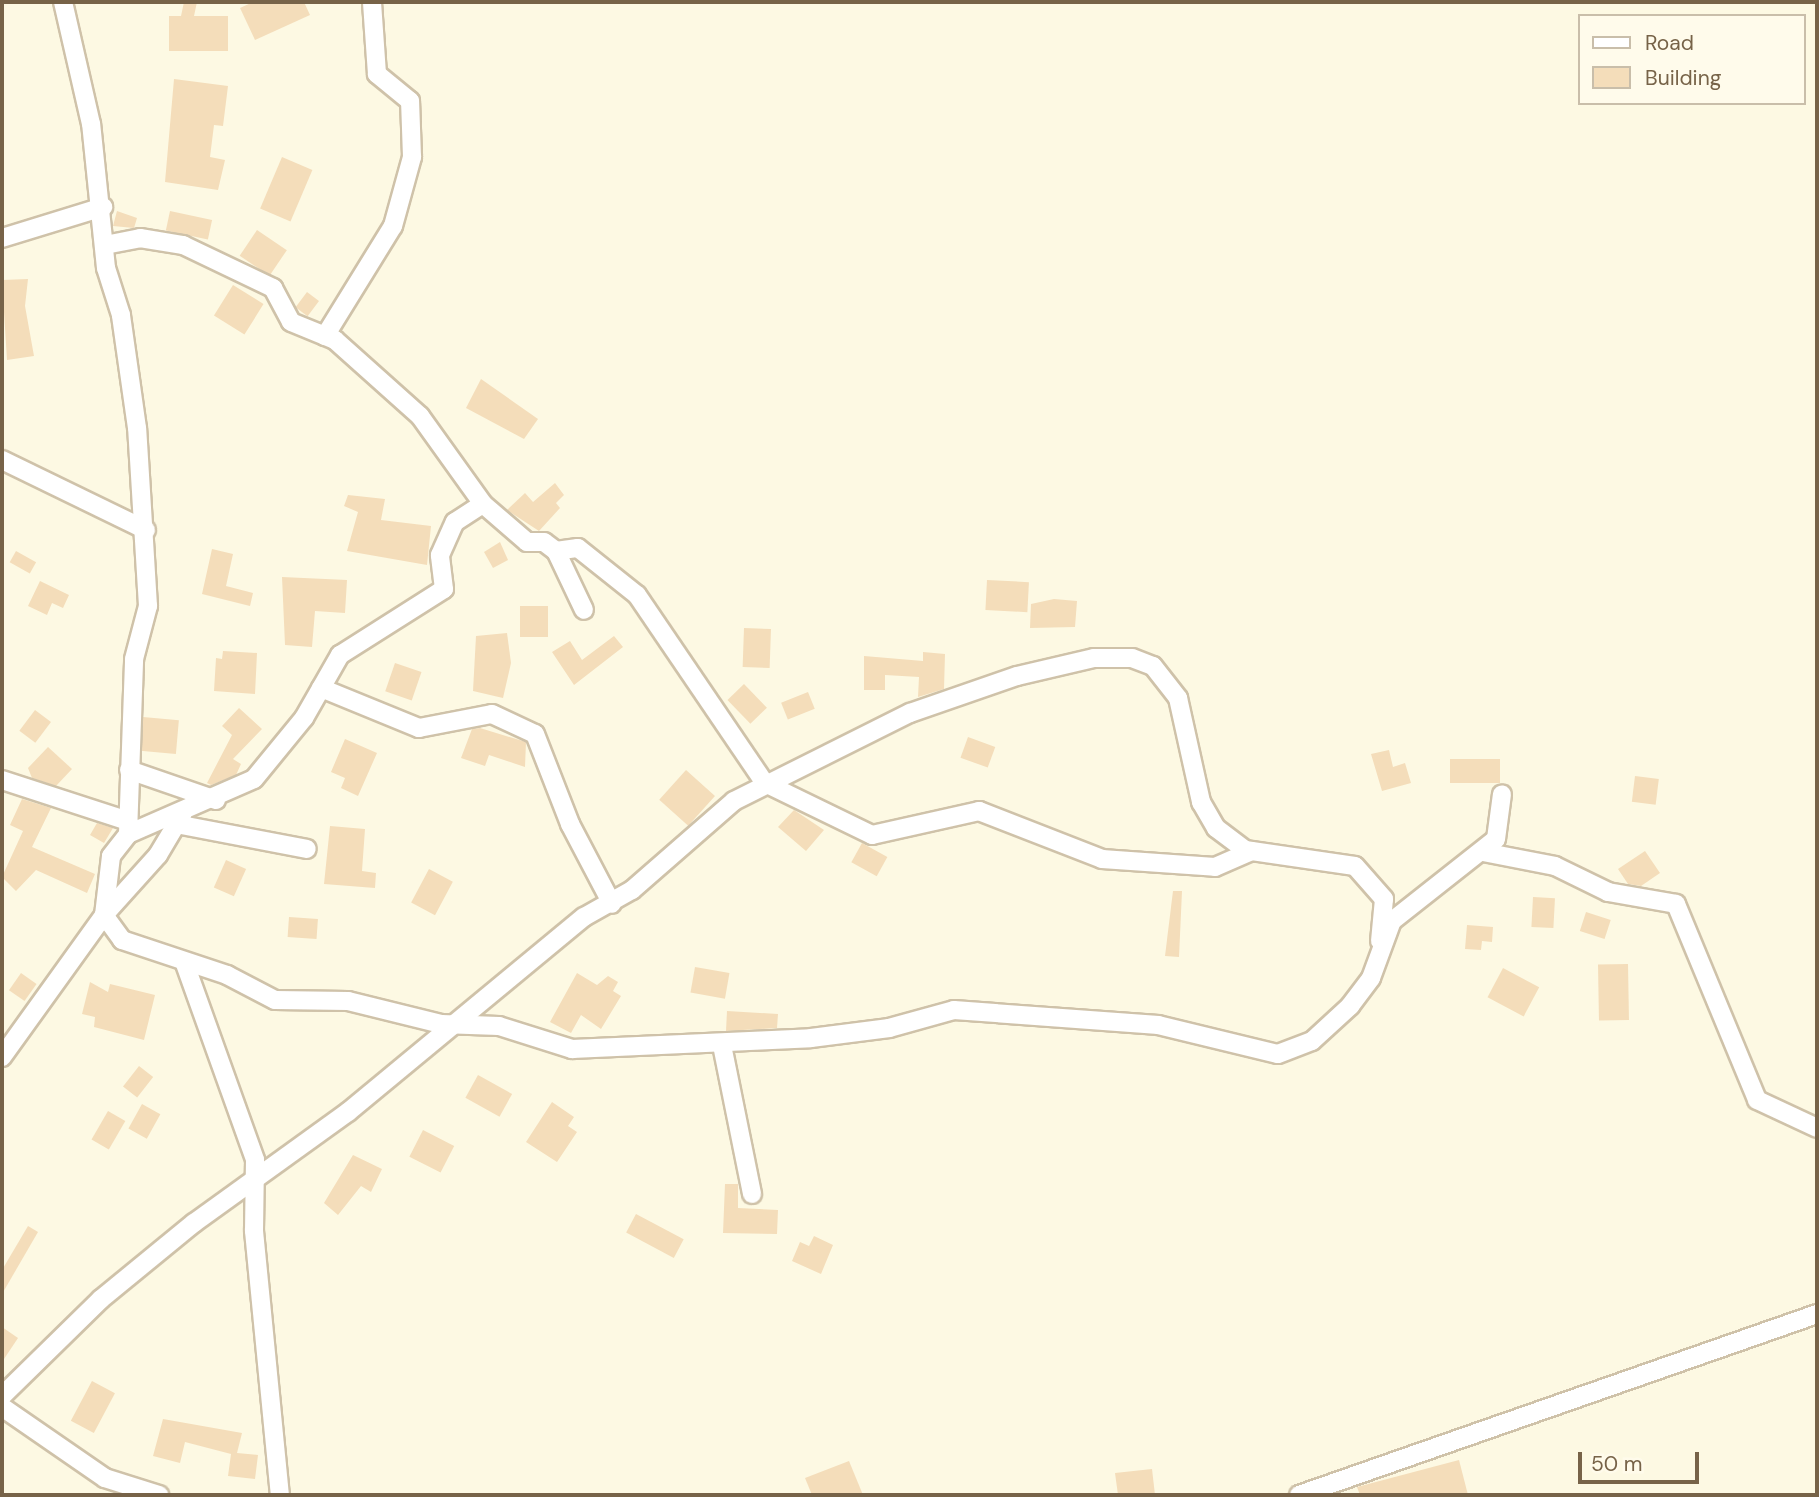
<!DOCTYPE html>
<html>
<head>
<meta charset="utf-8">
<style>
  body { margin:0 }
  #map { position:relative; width:1819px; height:1497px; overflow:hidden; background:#fdf9e3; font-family:"DM Sans",sans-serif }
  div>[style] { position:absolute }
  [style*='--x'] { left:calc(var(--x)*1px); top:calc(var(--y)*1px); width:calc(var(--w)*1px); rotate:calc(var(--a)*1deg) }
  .building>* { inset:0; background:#f4ddba; transform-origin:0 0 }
  .roads { filter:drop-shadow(2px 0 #cfc2a9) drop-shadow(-2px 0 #cfc2a9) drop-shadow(0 2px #cfc2a9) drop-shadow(0 -2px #cfc2a9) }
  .street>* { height:18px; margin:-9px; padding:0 9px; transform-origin:9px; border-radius:9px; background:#fff }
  span { translate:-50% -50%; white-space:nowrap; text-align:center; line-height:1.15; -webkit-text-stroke:5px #fffbeb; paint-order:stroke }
  .frame { position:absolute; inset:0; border:4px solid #776348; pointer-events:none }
  .legend { position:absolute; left:1578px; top:14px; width:228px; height:91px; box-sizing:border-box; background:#fffbeb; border:2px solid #c9beaa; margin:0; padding:9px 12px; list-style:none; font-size:21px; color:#776348 }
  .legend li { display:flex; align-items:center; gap:14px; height:35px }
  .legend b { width:35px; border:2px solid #c9beaa }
  .scale { position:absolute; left:1578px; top:1452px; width:121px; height:32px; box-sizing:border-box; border:4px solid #776348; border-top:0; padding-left:9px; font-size:21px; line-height:24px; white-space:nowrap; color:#776348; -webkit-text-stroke:5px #fffbeb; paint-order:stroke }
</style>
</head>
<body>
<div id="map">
  <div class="building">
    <div style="clip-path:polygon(184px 2px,197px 2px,194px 16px,228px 16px,228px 51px,169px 51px,169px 16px,181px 16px)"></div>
    <div style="clip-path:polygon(253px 2px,304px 2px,310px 15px,255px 40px,240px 8px)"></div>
    <div style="clip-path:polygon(174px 79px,228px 86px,223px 126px,214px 125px,210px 157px,225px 160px,218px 190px,165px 182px)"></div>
    <div style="left:282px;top:157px;width:33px;height:56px;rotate:23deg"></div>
    <div style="clip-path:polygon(117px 211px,137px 218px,134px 228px,113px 226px)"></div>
    <div style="left:170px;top:211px;width:43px;height:20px;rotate:12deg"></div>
    <div style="left:257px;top:230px;width:36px;height:31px;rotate:34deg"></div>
    <div style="clip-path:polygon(28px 279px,25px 306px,34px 356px,7px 360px,2px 280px)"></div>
    <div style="left:233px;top:285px;width:36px;height:36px;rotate:32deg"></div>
    <div style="left:307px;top:292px;width:15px;height:19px;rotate:37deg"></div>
    <div style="clip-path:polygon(481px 379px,538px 419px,524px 439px,466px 408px)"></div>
    <div style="clip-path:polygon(555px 483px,564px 495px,556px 503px,560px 508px,539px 531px,507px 510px,525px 493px,533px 502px)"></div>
    <div style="clip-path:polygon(348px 495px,385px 499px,381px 520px,431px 526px,427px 565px,347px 551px,358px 512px,344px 506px)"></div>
    <div style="clip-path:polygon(500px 542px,508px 560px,493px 568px,484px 552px)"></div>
    <div style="clip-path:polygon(212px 549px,233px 554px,226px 586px,253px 593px,250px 606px,202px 594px)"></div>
    <div style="left:16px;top:551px;width:23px;height:13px;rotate:29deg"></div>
    <div style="clip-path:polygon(282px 577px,347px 580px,345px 613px,315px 611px,312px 647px,285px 645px)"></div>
    <div style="left:987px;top:580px;width:42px;height:30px;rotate:3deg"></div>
    <div style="clip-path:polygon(40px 581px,69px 595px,63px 608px,52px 603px,47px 615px,28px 606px)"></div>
    <div style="clip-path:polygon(1054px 599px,1077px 601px,1075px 627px,1030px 628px,1031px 604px)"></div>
    <div style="left:520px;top:606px;width:28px;height:31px"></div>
    <div style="left:744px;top:628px;width:27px;height:39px;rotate:2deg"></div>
    <div style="clip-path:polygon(507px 633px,511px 663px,503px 698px,473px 691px,476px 636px)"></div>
    <div style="clip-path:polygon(614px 636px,623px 647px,574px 685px,552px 652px,570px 641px,582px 660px)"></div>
    <div style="clip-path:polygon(223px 651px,257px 653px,255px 694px,214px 691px,216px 658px,222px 659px)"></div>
    <div style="clip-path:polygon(923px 652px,945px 654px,944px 689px,918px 697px,919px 677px,885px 675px,885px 690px,864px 690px,864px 656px,923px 661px)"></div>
    <div style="left:395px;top:663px;width:28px;height:30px;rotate:19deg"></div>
    <div style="left:744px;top:684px;width:33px;height:23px;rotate:46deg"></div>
    <div style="left:808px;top:692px;width:18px;height:29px;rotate:68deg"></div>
    <div style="clip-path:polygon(239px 708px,262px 729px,233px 759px,241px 764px,236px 775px,211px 785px,207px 783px,232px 735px,222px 726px)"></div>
    <div style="left:35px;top:710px;width:20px;height:26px;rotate:37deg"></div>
    <div style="left:143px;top:717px;width:36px;height:34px;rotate:5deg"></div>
    <div style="clip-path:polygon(480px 728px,526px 742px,525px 767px,489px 755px,485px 766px,461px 758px,472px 729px)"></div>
    <div style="left:968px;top:737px;width:29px;height:22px;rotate:20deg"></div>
    <div style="clip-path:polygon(345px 739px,377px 753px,358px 796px,341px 788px,345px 778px,331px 772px)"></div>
    <div style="clip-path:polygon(48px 747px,72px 769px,56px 786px,32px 778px,28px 768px)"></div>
    <div style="clip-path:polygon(1389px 750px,1393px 767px,1405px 763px,1411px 783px,1382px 791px,1371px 754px)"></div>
    <div style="left:1500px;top:759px;width:24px;height:50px;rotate:90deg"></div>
    <div style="left:686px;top:770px;width:39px;height:40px;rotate:42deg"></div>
    <div style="left:1635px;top:776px;width:24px;height:26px;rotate:7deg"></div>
    <div style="clip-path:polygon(22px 799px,51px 808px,32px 847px,95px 874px,87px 893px,36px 870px,16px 891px,2px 877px,23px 831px,10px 825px)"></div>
    <div style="clip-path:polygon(794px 810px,824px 830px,806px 851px,778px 827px)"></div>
    <div style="clip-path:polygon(97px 823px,113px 828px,104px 843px,90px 835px)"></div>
    <div style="clip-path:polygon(330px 826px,365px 829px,362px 871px,376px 873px,375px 888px,324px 884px)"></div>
    <div style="left:862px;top:843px;width:29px;height:22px;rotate:29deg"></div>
    <div style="clip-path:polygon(1645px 851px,1660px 873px,1641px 886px,1628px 884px,1618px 869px)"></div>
    <div style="left:226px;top:860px;width:22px;height:30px;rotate:24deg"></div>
    <div style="left:429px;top:869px;width:27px;height:38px;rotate:28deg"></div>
    <div style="clip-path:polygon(1173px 891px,1182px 891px,1179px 957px,1165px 956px)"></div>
    <div style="left:1533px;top:897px;width:22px;height:30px;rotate:3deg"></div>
    <div style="left:1586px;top:912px;width:26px;height:20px;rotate:18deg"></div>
    <div style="left:289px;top:917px;width:29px;height:20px;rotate:4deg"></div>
    <div style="clip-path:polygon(1467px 925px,1493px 927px,1492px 942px,1482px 941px,1481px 950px,1465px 949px)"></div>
    <div style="left:1628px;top:964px;width:56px;height:30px;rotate:89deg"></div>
    <div style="left:695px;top:967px;width:35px;height:26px;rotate:10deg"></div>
    <div style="left:1503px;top:968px;width:41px;height:33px;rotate:28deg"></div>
    <div style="left:21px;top:973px;width:19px;height:21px;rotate:35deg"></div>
    <div style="clip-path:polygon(577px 973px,597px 985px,608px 976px,618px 982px,613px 991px,621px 996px,601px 1029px,581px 1015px,571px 1033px,550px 1022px)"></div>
    <div style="clip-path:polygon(90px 982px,108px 992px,110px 984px,155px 995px,144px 1040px,94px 1027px,95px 1017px,82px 1014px)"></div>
    <div style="clip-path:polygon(727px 1011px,778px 1014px,777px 1028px,726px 1031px)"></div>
    <div style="left:139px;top:1066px;width:18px;height:26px;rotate:38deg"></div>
    <div style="left:478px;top:1075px;width:39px;height:26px;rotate:29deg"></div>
    <div style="clip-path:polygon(552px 1102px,574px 1117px,568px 1126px,577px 1132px,557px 1162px,526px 1142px)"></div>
    <div style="left:142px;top:1104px;width:21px;height:28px;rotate:29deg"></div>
    <div style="left:108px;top:1111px;width:20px;height:33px;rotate:30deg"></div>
    <div style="left:423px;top:1130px;width:35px;height:30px;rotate:27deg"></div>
    <div style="clip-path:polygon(353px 1155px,382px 1169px,371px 1192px,361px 1186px,338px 1215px,324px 1203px)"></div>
    <div style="clip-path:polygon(725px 1184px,738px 1184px,738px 1208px,778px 1210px,777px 1234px,723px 1233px)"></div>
    <div style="left:636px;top:1214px;width:54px;height:21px;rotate:28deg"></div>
    <div style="clip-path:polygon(28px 1226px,38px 1232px,2px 1294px,2px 1270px)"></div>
    <div style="clip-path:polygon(814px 1236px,833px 1245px,821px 1274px,792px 1261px,800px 1242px,809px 1246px)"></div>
    <div style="clip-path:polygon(2px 1327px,18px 1338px,2px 1362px)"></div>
    <div style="left:92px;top:1381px;width:26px;height:45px;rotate:28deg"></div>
    <div style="clip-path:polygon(163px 1419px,242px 1433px,237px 1453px,258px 1455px,255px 1479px,228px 1476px,231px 1454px,185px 1442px,180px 1463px,153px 1456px)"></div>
    <div style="clip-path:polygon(1459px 1460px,1468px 1495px,1360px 1495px,1357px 1487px)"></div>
    <div style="clip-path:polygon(849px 1461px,863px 1495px,812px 1495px,805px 1478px)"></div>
    <div style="clip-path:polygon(1152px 1469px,1155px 1495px,1118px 1495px,1115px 1473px)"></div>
  </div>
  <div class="roads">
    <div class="street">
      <div style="--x:2;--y:238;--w:106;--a:-17.1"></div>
      <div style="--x:105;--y:245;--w:36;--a:-11"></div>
      <div style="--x:140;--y:238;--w:44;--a:9.2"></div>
      <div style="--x:183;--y:245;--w:100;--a:25.5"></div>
      <div style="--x:273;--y:288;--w:38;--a:62"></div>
      <div style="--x:291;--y:322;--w:48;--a:22.2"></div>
      <div style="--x:335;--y:340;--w:114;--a:41.8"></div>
      <div style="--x:420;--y:416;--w:108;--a:54.4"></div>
      <div style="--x:483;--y:504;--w:58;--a:40.8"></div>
      <div style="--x:527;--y:542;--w:17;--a:0"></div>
      <div style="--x:544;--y:542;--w:15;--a:37"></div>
      <div style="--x:556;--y:551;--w:65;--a:64.6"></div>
      <div style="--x:325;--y:336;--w:129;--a:-58.3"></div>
      <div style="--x:393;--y:226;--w:72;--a:-74.6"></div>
      <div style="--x:412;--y:157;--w:56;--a:-92"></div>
      <div style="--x:410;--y:101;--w:43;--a:-140.7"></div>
      <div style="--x:377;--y:74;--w:72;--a:-94"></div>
      <div style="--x:2;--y:460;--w:160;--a:25.9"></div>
      <div style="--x:556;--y:551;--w:22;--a:-8"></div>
      <div style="--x:578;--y:548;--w:75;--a:38.5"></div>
      <div style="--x:637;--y:595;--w:227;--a:55.8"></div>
      <div style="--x:765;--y:783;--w:119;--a:25.9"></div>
      <div style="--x:872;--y:835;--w:110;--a:-12.6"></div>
      <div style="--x:979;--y:811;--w:132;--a:21.3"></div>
      <div style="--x:1102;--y:859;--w:113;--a:4"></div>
      <div style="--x:1215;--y:867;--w:40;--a:-23.4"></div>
      <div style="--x:321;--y:688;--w:106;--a:22.2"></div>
      <div style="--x:419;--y:728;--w:74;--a:-10.9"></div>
      <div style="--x:492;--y:714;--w:47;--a:24.9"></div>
      <div style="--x:535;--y:734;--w:97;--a:68.7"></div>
      <div style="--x:570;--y:824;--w:90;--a:62.3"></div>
      <div style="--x:129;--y:770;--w:92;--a:19"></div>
      <div style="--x:2;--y:780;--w:133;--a:18"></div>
      <div style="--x:183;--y:813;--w:49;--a:120.8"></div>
      <div style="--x:158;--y:855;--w:81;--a:132"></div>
      <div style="--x:104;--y:915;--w:31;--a:54"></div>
      <div style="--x:122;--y:940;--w:111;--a:18.4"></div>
      <div style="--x:227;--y:975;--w:54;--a:27.5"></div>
      <div style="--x:275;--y:1000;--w:73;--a:0.8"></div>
      <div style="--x:348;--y:1001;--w:96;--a:13.9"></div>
      <div style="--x:441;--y:1024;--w:58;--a:2"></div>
      <div style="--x:499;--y:1026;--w:77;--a:17.5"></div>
      <div style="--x:572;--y:1049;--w:239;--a:-2.6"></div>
      <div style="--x:811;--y:1038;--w:79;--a:-7.3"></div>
      <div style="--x:889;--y:1028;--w:67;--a:-15.5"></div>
      <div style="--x:954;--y:1010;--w:205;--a:4.2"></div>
      <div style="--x:1158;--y:1025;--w:123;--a:13.6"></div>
      <div style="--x:1278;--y:1054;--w:36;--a:-21"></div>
      <div style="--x:1312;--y:1041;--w:52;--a:-42.6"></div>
      <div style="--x:1350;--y:1006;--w:35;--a:-53"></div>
      <div style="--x:1371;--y:978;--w:61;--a:-69.8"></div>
      <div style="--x:1392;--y:921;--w:132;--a:-38.3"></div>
      <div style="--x:1496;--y:839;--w:45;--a:-82.4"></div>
      <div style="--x:176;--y:824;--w:133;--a:10.8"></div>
      <div style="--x:128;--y:834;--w:137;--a:-23.6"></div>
      <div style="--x:254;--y:779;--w:79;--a:-50.7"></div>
      <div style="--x:304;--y:718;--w:73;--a:-60.3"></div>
      <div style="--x:340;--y:655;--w:123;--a:-32.4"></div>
      <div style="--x:444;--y:589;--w:34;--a:-97"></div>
      <div style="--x:440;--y:555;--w:36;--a:-66"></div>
      <div style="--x:455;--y:522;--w:33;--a:-33"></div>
      <div style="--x:1483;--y:852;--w:73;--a:11"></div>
      <div style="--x:1555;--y:866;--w:59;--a:26.1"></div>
      <div style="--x:1608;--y:892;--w:69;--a:10"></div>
      <div style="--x:1676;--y:904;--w:212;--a:67.5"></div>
      <div style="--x:1757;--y:1100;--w:66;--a:25"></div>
      <div style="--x:185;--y:964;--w:208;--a:70.3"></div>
      <div style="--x:255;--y:1160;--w:71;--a:90.8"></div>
      <div style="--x:254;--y:1231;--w:265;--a:84.4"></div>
      <div style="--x:722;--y:1045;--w:152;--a:78.6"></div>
      <div style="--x:2;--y:1057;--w:175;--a:-54.3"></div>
      <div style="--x:104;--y:915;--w:59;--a:-83.2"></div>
      <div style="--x:111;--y:856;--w:28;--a:-52"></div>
      <div style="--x:128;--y:834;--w:175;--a:-88"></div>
      <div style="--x:134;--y:659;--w:55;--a:-75.2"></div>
      <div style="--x:148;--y:606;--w:178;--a:-93.5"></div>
      <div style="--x:137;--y:428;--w:114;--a:-98.1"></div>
      <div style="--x:121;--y:315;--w:49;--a:-107.7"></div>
      <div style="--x:106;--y:268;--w:145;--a:-95.9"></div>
      <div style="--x:91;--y:124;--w:125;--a:-102.9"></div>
      <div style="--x:2;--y:1396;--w:139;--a:-44.4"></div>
      <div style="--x:101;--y:1299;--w:120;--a:-39.3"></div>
      <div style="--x:194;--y:1223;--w:190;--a:-35.8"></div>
      <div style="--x:348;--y:1112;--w:306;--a:-39.6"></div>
      <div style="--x:584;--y:917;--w:55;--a:-29.4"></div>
      <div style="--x:632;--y:890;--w:135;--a:-41.1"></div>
      <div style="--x:734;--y:801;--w:197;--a:-26.6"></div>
      <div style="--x:910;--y:713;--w:113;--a:-19.1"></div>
      <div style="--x:1017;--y:676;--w:79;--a:-13.2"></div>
      <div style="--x:1094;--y:658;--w:38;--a:0"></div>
      <div style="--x:1132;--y:658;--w:22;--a:21"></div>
      <div style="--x:1153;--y:666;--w:41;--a:52"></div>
      <div style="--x:1178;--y:698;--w:107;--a:77.5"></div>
      <div style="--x:1201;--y:802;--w:30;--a:60"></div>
      <div style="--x:1216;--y:828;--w:36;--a:37"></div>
      <div style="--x:1245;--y:850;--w:111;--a:8.3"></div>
      <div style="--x:1355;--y:866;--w:44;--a:48.7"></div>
      <div style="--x:1384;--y:899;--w:42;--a:95.4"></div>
      <div style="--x:2;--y:1407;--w:125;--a:34.6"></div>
      <div style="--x:105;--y:1478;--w:57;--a:17.5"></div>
      <div style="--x:1299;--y:1495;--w:549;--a:-19.26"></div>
    </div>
  </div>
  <div class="frame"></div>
  <ul class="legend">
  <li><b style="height:9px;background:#fff"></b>Road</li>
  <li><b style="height:19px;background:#f4ddba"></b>Building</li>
  </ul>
  <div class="scale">50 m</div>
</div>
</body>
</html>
